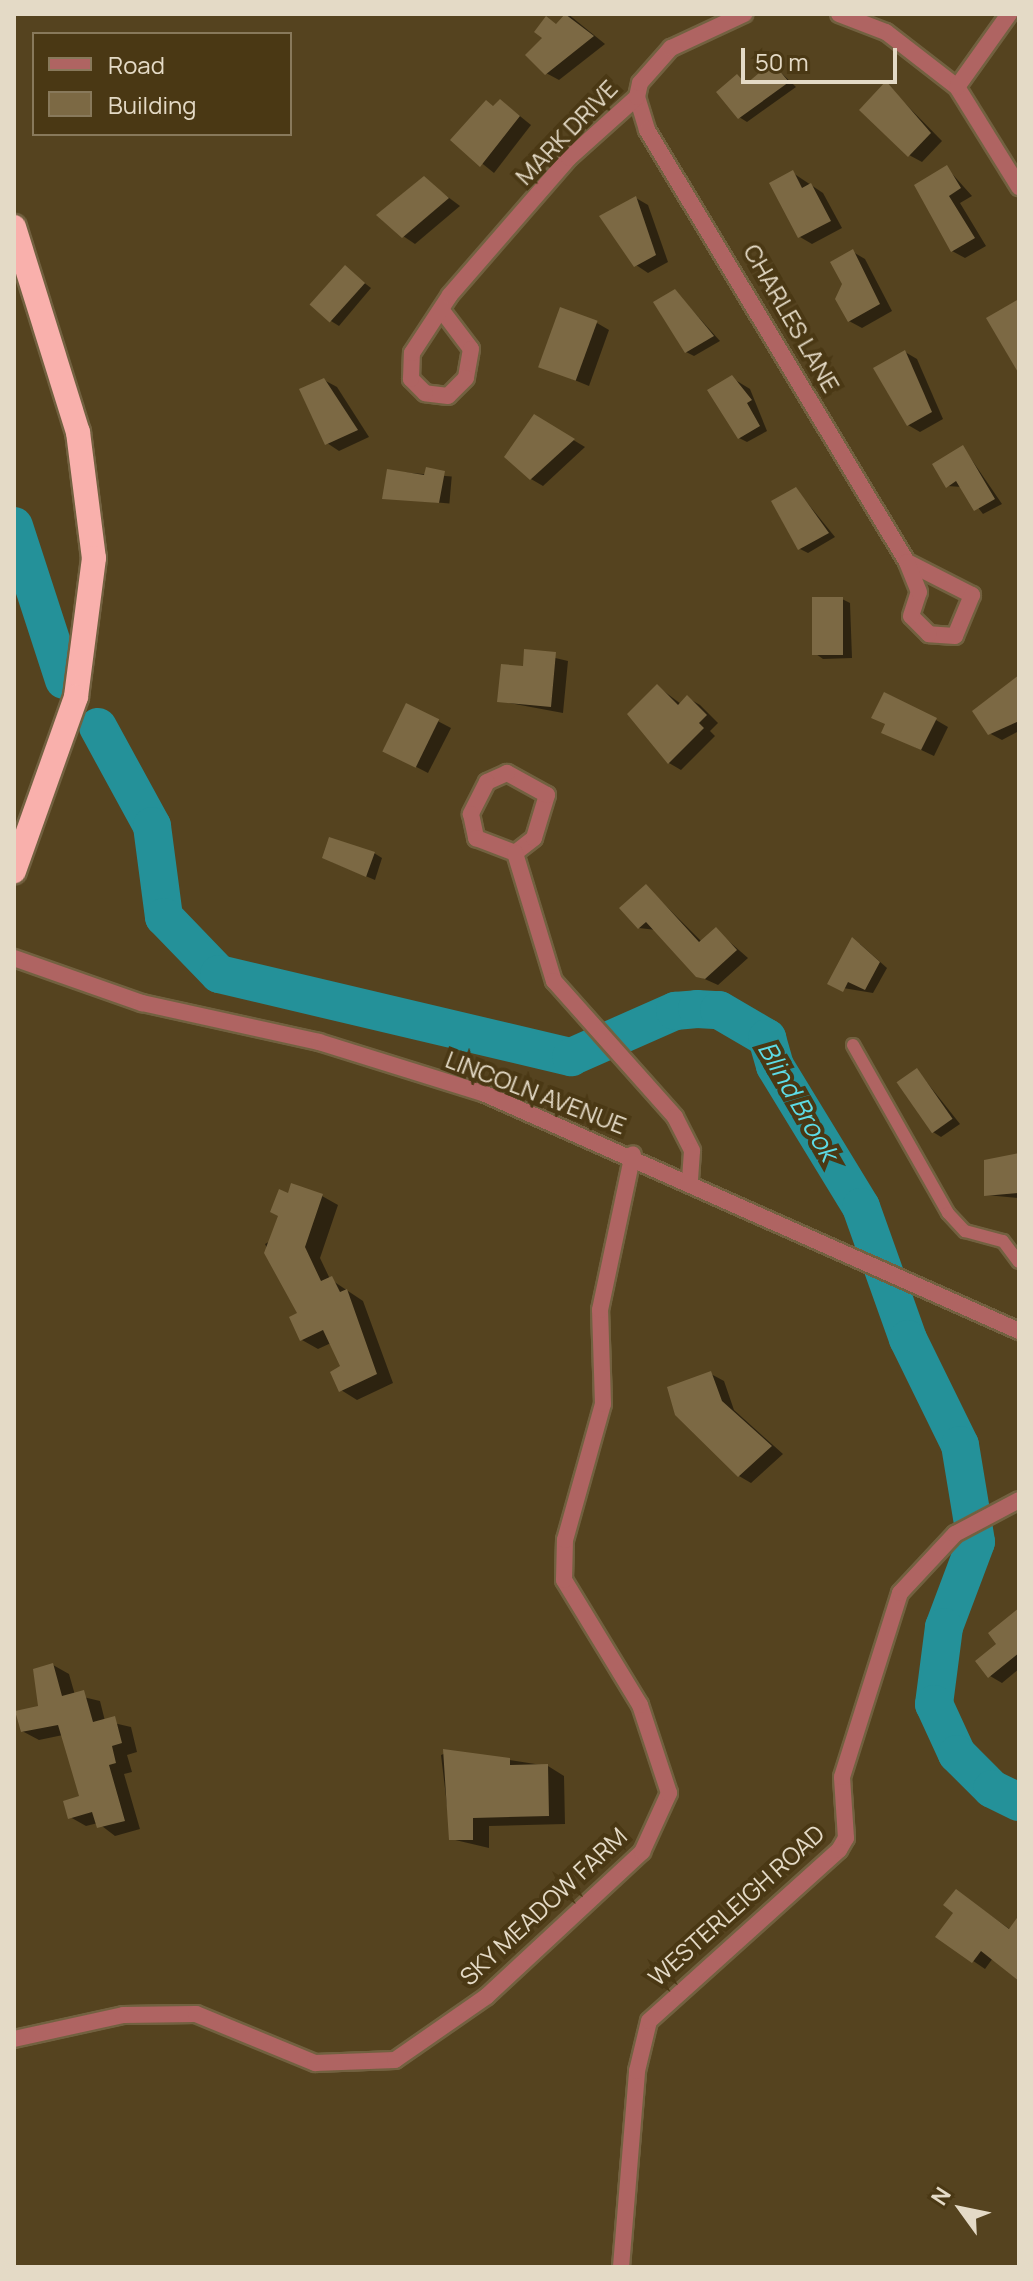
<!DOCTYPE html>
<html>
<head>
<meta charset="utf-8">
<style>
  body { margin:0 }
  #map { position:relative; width:1033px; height:2281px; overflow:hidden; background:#55431f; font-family:Manrope,sans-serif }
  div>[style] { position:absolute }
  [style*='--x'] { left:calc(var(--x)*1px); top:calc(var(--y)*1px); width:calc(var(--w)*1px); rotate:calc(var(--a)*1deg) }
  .shadow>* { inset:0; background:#0007; transform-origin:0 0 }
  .river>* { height:38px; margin:-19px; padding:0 19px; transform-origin:19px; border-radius:19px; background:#249199 }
  .building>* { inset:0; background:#7c6944; transform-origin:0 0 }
  .roads { filter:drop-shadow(2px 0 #726140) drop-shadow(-2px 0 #726140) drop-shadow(0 2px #726140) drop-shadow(0 -2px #726140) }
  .service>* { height:12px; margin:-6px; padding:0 6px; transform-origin:6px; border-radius:6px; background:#af6462 }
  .minor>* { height:16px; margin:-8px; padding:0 8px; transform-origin:8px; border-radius:8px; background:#af6462 }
  .tertiary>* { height:16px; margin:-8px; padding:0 8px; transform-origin:8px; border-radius:8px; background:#af6462 }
  .motorway>* { height:24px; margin:-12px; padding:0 12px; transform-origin:12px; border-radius:12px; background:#f9b0ac }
  span { translate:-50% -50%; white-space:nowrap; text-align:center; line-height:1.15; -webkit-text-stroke:8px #4a3814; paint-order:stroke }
  .street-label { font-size:24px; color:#e4dac6 }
  .water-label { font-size:26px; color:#5ddbe5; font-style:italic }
  .frame { position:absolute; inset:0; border:16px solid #e4dac6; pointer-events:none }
  .legend { position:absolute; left:32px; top:32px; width:260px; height:104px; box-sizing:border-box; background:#4a3814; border:2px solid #88795b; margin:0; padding:10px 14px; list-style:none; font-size:24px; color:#e4dac6 }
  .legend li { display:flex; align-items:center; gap:16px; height:40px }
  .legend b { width:40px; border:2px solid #88795b }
  .north { position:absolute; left:921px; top:2169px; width:80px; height:80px; -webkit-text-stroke:6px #4a3814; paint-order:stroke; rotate:303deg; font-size:22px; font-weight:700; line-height:32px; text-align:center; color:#e4dac6 }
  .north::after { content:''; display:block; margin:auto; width:28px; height:36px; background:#e4dac6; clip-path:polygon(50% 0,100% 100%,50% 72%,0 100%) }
  .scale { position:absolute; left:741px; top:48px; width:156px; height:36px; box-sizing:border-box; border:4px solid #e4dac6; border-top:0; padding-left:10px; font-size:24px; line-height:28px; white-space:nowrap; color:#e4dac6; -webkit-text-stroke:6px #4a3814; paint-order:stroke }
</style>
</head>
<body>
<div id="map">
  <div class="shadow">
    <div style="clip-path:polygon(568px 14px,605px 44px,559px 80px,546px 73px,557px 25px)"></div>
    <div style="clip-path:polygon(772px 64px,796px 87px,747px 122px,739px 117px,737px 76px,748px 84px)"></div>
    <div style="clip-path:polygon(886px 84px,942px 141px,922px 162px,909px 155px)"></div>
    <div style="clip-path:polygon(501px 101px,531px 125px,494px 173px,453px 140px)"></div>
    <div style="clip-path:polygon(947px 168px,972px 196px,960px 203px,986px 246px,965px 258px,952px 251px,917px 185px)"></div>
    <div style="clip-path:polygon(793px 173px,823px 193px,842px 228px,812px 244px,800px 237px)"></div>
    <div style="clip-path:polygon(424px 179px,460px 206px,415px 244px,403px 236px)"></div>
    <div style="clip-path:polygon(636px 198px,648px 205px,668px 262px,648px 273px,636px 265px)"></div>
    <div style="clip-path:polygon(853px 252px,865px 259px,892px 311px,862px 328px,849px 321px,844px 284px)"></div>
    <div style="clip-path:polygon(345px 268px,371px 288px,339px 326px,331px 321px)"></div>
    <div style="clip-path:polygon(675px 291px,720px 341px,694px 356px,686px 352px)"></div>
    <div style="clip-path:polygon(597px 323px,609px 330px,589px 386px,545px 368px)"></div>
    <div style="clip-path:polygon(905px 352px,917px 359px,943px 419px,920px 432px,908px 425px)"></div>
    <div style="clip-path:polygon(732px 378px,750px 389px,767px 431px,747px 442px,739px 438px)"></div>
    <div style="clip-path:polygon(324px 380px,337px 387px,369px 437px,339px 451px,327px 443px)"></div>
    <div style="clip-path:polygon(535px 417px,585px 447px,543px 486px,531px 479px)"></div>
    <div style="clip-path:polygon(963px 447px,1002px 504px,983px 514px,962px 487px,947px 486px)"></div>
    <div style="left:388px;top:471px;width:64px;height:27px;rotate:5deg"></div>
    <div style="clip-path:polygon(796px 489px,835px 537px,808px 553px,800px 549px)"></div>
    <div style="clip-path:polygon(842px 599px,850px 603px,852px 658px,823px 659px,816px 654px)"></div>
    <div style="clip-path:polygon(526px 651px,568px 661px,563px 713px,499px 701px,525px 669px)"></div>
    <div style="clip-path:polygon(1019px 678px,1019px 731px,1002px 740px,989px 733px)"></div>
    <div style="clip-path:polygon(657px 686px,681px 704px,688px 698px,700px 705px,718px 723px,710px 731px,715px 736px,681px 770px,669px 763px)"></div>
    <div style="clip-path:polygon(407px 705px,451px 728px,428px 773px,397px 757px)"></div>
    <div style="clip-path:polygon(936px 720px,948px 727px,934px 756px,883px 732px,887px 724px)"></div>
    <div style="clip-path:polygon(374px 853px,382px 858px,375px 880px,332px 862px)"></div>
    <div style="clip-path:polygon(646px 886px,702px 942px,716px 930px,748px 958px,718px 985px,698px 976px,656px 930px,639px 928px)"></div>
    <div style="clip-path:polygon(860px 944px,887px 968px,873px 993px,837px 987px)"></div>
    <div style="clip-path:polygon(917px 1070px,960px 1124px,941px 1137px,933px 1132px)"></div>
    <div style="clip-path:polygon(1019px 1156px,1019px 1198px,986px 1195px)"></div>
    <div style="clip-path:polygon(289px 1196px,322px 1196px,338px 1205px,320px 1258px,330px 1279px,363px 1301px,393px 1383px,357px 1400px,341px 1390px,343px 1367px,331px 1343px,318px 1349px,302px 1340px,300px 1314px,265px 1244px,274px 1239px)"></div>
    <div style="clip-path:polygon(711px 1374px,724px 1381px,734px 1410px,783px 1454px,751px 1483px,739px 1476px)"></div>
    <div style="clip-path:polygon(1019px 1609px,1019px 1669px,1002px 1683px,990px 1676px)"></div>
    <div style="clip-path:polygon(53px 1665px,69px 1674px,75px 1695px,100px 1701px,105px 1721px,131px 1727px,137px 1752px,127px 1755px,132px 1772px,124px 1774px,140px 1829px,115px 1836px,98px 1823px,86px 1826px,70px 1817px,81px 1798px,63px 1735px,39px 1740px,22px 1731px,40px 1707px)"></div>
    <div style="clip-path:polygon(451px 1751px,548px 1766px,564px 1776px,565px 1824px,489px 1826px,489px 1848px,451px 1839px,441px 1755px)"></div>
    <div style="clip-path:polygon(956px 1891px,1011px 1930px,1019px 1921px,1019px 1978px,993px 1958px,985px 1969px,938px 1937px,956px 1913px)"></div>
  </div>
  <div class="river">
    <div style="--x:14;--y:526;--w:162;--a:72"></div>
    <div style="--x:98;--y:727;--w:113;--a:61.4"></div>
    <div style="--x:152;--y:826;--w:92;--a:82.5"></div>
    <div style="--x:164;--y:917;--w:79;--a:46"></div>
    <div style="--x:219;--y:974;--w:362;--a:13.3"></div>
    <div style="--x:571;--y:1057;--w:114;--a:-23.9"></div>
    <div style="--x:675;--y:1011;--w:22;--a:-5"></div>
    <div style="--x:697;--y:1009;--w:22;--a:3"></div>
    <div style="--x:719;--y:1010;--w:56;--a:30.3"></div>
    <div style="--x:767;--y:1038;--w:29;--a:74"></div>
    <div style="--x:775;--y:1066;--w:165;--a:58.6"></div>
    <div style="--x:861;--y:1207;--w:140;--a:70.4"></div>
    <div style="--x:908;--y:1339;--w:118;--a:63.9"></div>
    <div style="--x:960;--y:1445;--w:98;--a:80.6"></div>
    <div style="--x:976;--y:1542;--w:91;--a:110.6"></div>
    <div style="--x:944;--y:1627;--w:78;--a:97.4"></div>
    <div style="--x:934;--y:1704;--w:55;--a:65.3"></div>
    <div style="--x:957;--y:1754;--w:49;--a:45"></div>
    <div style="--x:992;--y:1789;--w:30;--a:26"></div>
  </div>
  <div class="building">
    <div style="clip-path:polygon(565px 14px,594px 36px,545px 75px,525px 55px,542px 38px,534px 32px,546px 16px,556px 24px)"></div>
    <div style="clip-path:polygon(772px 62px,789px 82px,738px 119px,716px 92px,737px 74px,746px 84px)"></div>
    <div style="clip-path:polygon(886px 81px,931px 133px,908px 157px,859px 110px)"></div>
    <div style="clip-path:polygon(500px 99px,520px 116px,480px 167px,450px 140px,486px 100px,493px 106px)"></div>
    <div style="clip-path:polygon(947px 165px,961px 188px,949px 196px,975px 238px,951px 252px,914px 185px)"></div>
    <div style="clip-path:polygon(793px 170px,802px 188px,811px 183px,831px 221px,798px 238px,769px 183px)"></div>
    <div style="clip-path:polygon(424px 176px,449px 198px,402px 238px,376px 215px)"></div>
    <div style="clip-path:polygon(636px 196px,656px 255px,634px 267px,599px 216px)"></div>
    <div style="clip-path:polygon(853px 249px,880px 304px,848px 322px,835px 299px,842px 284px,830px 262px)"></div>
    <div style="left:345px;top:265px;width:27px;height:53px;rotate:42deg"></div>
    <div style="clip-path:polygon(675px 289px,714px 336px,685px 353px,653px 302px)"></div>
    <div style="clip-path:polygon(1019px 299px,1019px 374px,986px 318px)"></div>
    <div style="left:560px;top:307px;width:40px;height:64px;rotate:20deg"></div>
    <div style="clip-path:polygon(905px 350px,932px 412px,907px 426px,873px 368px)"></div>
    <div style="clip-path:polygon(732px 375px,752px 400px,747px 403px,760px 426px,738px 439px,707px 390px)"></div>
    <div style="clip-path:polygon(324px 378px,358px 430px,325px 445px,299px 389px)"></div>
    <div style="clip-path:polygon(534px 414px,575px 439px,530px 480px,504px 457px)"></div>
    <div style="clip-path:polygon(963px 445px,995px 499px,974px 511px,956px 481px,946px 488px,932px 464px)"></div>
    <div style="clip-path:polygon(426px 467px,445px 471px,439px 503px,382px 499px,387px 469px,424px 475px)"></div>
    <div style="clip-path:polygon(796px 487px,829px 533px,798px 550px,771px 501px)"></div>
    <div style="left:812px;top:597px;width:31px;height:58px"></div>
    <div style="clip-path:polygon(524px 649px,556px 652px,551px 707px,497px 702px,501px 664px,523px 666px)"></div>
    <div style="clip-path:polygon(1019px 675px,1019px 721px,988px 735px,972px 711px)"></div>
    <div style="clip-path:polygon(657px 684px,678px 705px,687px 695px,707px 715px,699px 723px,704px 728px,668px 764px,627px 714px)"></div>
    <div style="clip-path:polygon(884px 692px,937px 718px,921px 750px,881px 733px,885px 724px,871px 718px)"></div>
    <div style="left:406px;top:703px;width:37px;height:54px;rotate:26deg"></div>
    <div style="clip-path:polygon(329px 837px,375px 852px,366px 877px,322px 858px)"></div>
    <div style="clip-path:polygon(646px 884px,699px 942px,716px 927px,737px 950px,705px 979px,696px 977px,646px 922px,638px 929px,619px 908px)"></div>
    <div style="clip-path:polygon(852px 937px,880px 962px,865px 990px,848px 982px,843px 992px,827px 984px)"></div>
    <div style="left:917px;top:1068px;width:62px;height:25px;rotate:55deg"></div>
    <div style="clip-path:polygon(1019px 1153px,1019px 1193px,984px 1196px,984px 1160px)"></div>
    <div style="clip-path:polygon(291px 1183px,323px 1194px,305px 1247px,321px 1281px,332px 1276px,340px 1292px,347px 1289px,377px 1374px,339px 1392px,330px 1372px,340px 1366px,323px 1330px,300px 1341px,289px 1317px,297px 1313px,264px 1253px,278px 1216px,270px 1212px,279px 1189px,288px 1193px)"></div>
    <div style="clip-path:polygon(711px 1371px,722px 1401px,772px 1446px,738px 1477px,675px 1415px,667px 1387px)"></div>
    <div style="clip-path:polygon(1019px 1608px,1019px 1653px,988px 1678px,975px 1661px,996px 1644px,988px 1633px)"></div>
    <div style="clip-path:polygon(53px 1663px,62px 1696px,84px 1690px,93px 1722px,115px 1716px,122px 1743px,112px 1746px,116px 1763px,109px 1765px,125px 1821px,97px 1828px,92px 1812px,68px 1819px,63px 1801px,79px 1796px,58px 1725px,21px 1732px,15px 1711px,38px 1706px,33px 1669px)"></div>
    <div style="clip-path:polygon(443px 1749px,510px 1758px,510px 1765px,548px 1764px,549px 1816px,473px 1818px,473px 1840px,449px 1840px)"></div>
    <div style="clip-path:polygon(956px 1889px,1009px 1929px,1019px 1915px,1019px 1981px,981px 1951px,972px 1963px,935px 1937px,953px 1913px,943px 1905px)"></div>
  </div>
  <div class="roads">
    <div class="service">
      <div style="--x:853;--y:1045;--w:193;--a:60.5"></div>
      <div style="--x:948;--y:1213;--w:25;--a:47"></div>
      <div style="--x:965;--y:1231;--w:39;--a:15"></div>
      <div style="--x:1003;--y:1241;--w:26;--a:53"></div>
    </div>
    <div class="minor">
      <div style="--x:839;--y:14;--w:50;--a:21"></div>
      <div style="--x:886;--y:32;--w:90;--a:37.8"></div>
      <div style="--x:957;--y:87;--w:118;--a:58.2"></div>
      <div style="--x:957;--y:87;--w:90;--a:-54.5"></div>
      <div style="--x:637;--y:97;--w:34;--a:73"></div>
      <div style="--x:647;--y:130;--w:504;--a:58.96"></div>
      <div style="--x:907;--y:562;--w:73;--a:26.9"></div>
      <div style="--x:972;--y:595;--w:44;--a:112.5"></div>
      <div style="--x:955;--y:636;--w:26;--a:-176"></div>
      <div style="--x:929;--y:634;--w:25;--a:-135"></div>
      <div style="--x:911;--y:616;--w:25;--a:-72"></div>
      <div style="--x:919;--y:592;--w:32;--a:-112"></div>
      <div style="--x:443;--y:312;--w:46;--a:52.9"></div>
      <div style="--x:471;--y:349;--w:29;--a:100"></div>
      <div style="--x:466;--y:378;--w:25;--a:135"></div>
      <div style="--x:448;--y:396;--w:23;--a:-173"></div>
      <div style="--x:425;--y:393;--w:20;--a:-135"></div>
      <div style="--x:411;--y:379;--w:26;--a:-88"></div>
      <div style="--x:412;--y:353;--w:69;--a:-56.8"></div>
      <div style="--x:450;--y:295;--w:181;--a:-49"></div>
      <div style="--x:569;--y:158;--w:91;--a:-41.9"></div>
      <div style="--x:637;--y:97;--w:14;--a:-78"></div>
      <div style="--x:640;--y:83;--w:47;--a:-48.5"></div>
      <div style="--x:671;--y:48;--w:81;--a:-25"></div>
      <div style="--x:515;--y:853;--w:24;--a:-38"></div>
      <div style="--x:534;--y:838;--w:45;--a:-73.2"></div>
      <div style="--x:547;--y:795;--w:46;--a:-151.2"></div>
      <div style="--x:507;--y:773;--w:22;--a:156"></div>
      <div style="--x:487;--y:782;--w:36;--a:117"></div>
      <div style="--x:471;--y:814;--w:25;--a:78"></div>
      <div style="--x:476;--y:838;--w:42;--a:21"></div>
      <div style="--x:515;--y:853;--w:134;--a:73.1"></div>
      <div style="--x:554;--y:981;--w:182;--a:48.3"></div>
      <div style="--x:675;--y:1117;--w:38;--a:63"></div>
      <div style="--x:692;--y:1151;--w:28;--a:94"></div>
      <div style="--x:14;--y:2039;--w:112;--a:-12.4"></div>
      <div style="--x:123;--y:2015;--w:73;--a:-0.8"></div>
      <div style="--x:196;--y:2014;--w:129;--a:22.4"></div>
      <div style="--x:315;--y:2063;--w:80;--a:-2.1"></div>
      <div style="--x:395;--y:2060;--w:112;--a:-34.8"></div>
      <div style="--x:487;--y:1996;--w:212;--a:-42.9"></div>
      <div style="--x:642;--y:1852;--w:65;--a:-65.4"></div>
      <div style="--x:669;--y:1793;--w:93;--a:-108.2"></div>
      <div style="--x:640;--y:1705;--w:146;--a:-121.3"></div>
      <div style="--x:564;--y:1580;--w:40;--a:-88.6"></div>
      <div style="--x:565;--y:1540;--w:141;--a:-74.4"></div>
      <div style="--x:603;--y:1404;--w:94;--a:-91.8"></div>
      <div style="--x:600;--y:1310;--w:159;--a:-78.1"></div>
      <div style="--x:621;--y:2267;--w:197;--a:-85.3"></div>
      <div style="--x:637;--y:2071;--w:51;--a:-76.5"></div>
      <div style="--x:649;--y:2021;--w:256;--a:-42"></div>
      <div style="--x:839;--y:1850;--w:14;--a:-60"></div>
      <div style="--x:846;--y:1838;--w:61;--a:-93.8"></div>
      <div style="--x:842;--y:1777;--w:193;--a:-72.5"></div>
      <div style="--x:900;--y:1593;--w:81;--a:-47"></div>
      <div style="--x:955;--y:1534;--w:72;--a:-28"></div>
    </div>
    <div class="tertiary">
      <div style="--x:14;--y:958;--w:136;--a:19.4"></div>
      <div style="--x:142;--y:1003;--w:181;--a:12.4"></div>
      <div style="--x:319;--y:1042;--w:172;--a:17.3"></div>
      <div style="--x:483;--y:1093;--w:586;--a:23.94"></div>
    </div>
    <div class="motorway">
      <div style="--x:14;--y:227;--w:215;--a:72.7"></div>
      <div style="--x:78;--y:432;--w:127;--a:82.8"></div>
      <div style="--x:94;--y:558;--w:140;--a:97.4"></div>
      <div style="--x:76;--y:697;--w:185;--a:109.6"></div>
    </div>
  </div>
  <div class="street-label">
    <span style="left:566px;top:132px;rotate:-46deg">MARK DRIVE</span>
    <span style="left:792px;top:318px;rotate:60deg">CHARLES LANE</span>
    <span style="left:536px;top:1092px;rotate:21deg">LINCOLN AVENUE</span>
    <span style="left:736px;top:1905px;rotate:-42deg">WESTERLEIGH ROAD</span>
    <span style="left:543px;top:1906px;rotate:-43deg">SKY MEADOW FARM</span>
  </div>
  <div class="water-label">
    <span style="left:798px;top:1101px;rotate:60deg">Blind Brook</span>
  </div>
  <div class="frame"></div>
  <ul class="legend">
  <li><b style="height:10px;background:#af6462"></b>Road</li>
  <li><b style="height:22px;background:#7c6944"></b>Building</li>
  </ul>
  <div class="north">N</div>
  <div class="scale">50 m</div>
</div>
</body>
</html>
